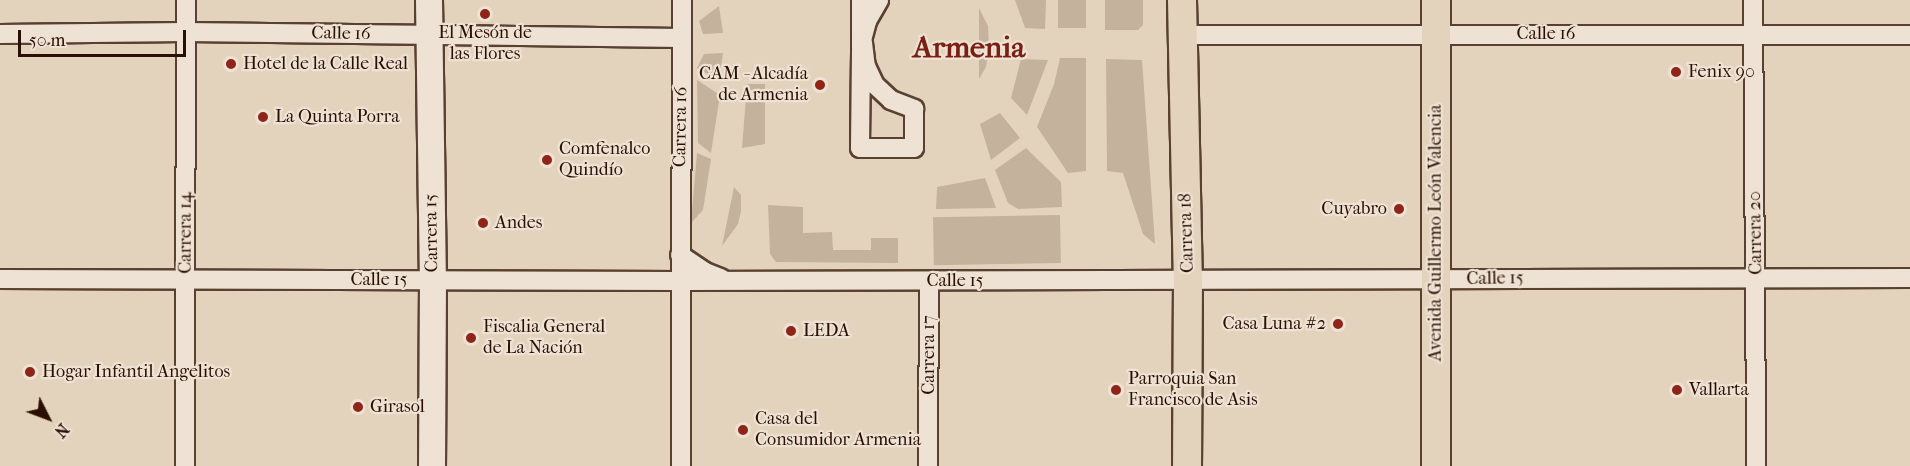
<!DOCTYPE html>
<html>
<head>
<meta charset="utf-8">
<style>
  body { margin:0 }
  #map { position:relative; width:1910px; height:466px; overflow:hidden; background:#e3d3bc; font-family:"IM FELL French Canon",serif }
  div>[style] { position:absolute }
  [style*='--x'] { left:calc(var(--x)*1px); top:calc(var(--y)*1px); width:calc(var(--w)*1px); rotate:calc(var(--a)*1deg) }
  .green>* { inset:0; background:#c4b29d; transform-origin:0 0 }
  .roads { filter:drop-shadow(2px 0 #5a4031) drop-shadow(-2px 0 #5a4031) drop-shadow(0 2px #5a4031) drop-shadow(0 -2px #5a4031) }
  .street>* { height:18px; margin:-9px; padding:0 9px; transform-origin:9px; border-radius:9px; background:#ede2d3 }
  .secondary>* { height:26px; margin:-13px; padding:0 13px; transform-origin:13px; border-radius:13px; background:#ede2d3 }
  .primary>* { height:28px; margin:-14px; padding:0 14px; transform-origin:14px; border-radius:14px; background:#e3d3bc }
  .dots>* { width:16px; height:16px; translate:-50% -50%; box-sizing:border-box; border:3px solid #ede2d3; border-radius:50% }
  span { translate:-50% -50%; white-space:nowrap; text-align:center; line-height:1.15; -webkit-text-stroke:4.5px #ede2d3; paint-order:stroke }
  .street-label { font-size:18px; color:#2c0f03 }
  .poi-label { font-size:18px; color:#2c0f03 }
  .left { translate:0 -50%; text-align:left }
  .right { translate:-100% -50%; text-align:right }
  .town-label { font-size:30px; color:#7a1f14; font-weight:700 }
  .north { position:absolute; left:18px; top:388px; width:60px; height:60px; -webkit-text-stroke:4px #ede2d3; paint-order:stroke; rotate:132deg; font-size:16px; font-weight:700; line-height:24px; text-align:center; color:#2c0f03 }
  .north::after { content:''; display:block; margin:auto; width:21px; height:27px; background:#2c0f03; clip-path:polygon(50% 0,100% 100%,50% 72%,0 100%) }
  .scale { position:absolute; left:18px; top:30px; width:168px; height:27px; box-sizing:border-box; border:3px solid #2c0f03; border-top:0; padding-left:8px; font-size:18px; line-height:21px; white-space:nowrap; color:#2c0f03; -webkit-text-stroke:4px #ede2d3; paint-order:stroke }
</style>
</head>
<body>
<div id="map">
  <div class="green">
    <div style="clip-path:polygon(1015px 0,1046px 0,1045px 29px,1025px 28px)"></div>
    <div style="left:1058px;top:0;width:28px;height:28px"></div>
    <div style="clip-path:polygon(1105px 0,1143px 0,1143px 25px,1138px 30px,1105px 30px)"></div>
    <div style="clip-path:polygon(719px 6px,723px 33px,703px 34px,699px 21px)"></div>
    <div style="clip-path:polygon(979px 8px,988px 26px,989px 47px,986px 67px,979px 79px)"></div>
    <div style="clip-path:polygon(723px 53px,719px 80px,697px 68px,704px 54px)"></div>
    <div style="clip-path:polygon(1060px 58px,1086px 58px,1086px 171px,1068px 173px,1037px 127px,1054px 84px)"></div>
    <div style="clip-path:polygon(1021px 59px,1048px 60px,1027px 115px,1011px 98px)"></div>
    <div style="clip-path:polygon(1106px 59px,1142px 60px,1155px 244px,1143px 234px,1123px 173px,1107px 171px)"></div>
    <div style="clip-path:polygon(697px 80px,720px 95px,711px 153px,698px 143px)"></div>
    <div style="clip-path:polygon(747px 84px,765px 84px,765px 144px,742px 148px)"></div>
    <div style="clip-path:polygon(1000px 113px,1020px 138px,991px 160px,980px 124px)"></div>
    <div style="clip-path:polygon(1026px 148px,1061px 182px,1062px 207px,1018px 209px,1008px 203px,995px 170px)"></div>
    <div style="clip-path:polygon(697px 153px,711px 159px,703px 210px,691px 223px)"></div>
    <div style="clip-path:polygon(985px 178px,996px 208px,936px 209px,937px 187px)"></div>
    <div style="clip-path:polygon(734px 187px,741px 195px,741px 211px,738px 224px,722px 246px)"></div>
    <div style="clip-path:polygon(768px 205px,803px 207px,803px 233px,832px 232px,833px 250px,871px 250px,871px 238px,898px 238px,898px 263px,776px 262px,770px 254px)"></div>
    <div style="left:1060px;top:215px;width:48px;height:127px;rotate:89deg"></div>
  </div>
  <div class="roads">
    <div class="street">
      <div style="--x:861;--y:0;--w:44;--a:90"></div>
      <div style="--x:861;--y:44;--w:24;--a:-75"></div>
      <div style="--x:867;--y:21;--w:24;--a:-60"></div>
      <div style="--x:1753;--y:0;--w:466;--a:89.6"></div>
      <div style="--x:0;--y:34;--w:186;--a:-0.6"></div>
      <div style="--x:186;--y:32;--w:496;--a:0.7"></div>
      <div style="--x:1182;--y:35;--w:728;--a:0"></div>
      <div style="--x:863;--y:43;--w:23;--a:83"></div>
      <div style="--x:866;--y:66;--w:21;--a:65"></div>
      <div style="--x:875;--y:85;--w:22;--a:43"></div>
      <div style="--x:891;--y:100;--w:25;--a:21"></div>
      <div style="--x:914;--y:109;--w:39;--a:90"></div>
      <div style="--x:914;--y:148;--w:54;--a:180"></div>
      <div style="--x:860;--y:148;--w:104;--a:-89.4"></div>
      <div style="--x:861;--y:44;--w:2;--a:-27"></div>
      <div style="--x:680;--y:255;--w:30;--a:34"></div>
      <div style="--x:705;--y:272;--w:17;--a:21"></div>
      <div style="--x:0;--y:279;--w:679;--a:0.17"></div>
      <div style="--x:679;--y:281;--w:1231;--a:-0.14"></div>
      <div style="--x:185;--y:466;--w:466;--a:-89.9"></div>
      <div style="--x:681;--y:466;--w:466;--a:-89.9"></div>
      <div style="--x:928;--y:466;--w:185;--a:-89.7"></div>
    </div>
    <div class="secondary">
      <div style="--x:429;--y:0;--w:280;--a:89.2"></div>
      <div style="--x:433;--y:280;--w:186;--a:90.3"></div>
    </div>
    <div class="primary">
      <div style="--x:1182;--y:0;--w:280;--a:88.8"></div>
      <div style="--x:1188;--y:280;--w:186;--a:90.3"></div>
      <div style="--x:1436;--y:0;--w:466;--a:90"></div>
    </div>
  </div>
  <div class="dots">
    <div style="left:485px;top:14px;background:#8f2418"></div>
    <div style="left:231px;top:64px;background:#8f2418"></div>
    <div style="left:1676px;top:72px;background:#8f2418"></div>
    <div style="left:820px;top:85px;background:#8f2418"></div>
    <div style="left:263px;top:117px;background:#8f2418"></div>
    <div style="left:547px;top:160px;background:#8f2418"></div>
    <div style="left:1399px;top:209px;background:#8f2418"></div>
    <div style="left:483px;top:223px;background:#8f2418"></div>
    <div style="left:1338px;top:324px;background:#8f2418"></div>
    <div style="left:791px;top:331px;background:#8f2418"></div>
    <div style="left:471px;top:338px;background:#8f2418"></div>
    <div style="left:30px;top:372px;background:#8f2418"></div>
    <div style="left:1116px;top:390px;background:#8f2418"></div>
    <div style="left:1677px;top:390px;background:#8f2418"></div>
    <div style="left:358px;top:407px;background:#8f2418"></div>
    <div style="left:743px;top:430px;background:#8f2418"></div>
  </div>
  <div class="street-label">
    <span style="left:341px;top:34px;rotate:1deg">Calle 16</span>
    <span style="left:1546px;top:34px">Calle 16</span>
    <span style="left:681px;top:127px;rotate:-89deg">Carrera 16</span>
    <span style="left:186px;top:233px;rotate:-90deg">Carrera 14</span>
    <span style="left:432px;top:233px;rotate:-91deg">Carrera 15</span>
    <span style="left:1187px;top:233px;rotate:-92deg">Carrera 18</span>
    <span style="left:1436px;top:233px;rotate:-90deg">Avenida Guillermo León Valencia</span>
    <span style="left:1756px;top:233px;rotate:-91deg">Carrera 20</span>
    <span style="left:1495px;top:279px;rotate:-1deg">Calle 15</span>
    <span style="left:379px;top:280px">Calle 15</span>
    <span style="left:955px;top:281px">Calle 15</span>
    <span style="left:929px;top:355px;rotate:-90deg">Carrera 17</span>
  </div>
  <div class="poi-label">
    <span style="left:485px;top:44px">El Mesón de<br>las Flores</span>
    <span class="left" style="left:243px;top:64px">Hotel de la Calle Real</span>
    <span class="left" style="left:1688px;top:72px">Fenix 90</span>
    <span class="right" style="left:808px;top:85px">CAM - Alcadía<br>de Armenia</span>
    <span class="left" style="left:275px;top:117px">La Quinta Porra</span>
    <span class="left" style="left:559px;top:160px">Comfenalco<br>Quindío</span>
    <span class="right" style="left:1387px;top:209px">Cuyabro</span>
    <span class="left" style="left:495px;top:223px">Andes</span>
    <span class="right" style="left:1326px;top:324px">Casa Luna #2</span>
    <span class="left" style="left:483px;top:338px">Fiscalia General<br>de La Nación</span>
    <span class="left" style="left:803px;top:331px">LEDA</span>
    <span class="left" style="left:42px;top:372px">Hogar Infantil Angelitos</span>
    <span class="left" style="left:1128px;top:390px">Parroquia San<br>Francisco de Asis</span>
    <span class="left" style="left:1689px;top:390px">Vallarta</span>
    <span class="left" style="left:370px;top:407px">Girasol</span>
    <span class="left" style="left:755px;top:430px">Casa del<br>Consumidor Armenia</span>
  </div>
  <div class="town-label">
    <span style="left:969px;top:48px">Armenia</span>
  </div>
  <div class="north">N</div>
  <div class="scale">50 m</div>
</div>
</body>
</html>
